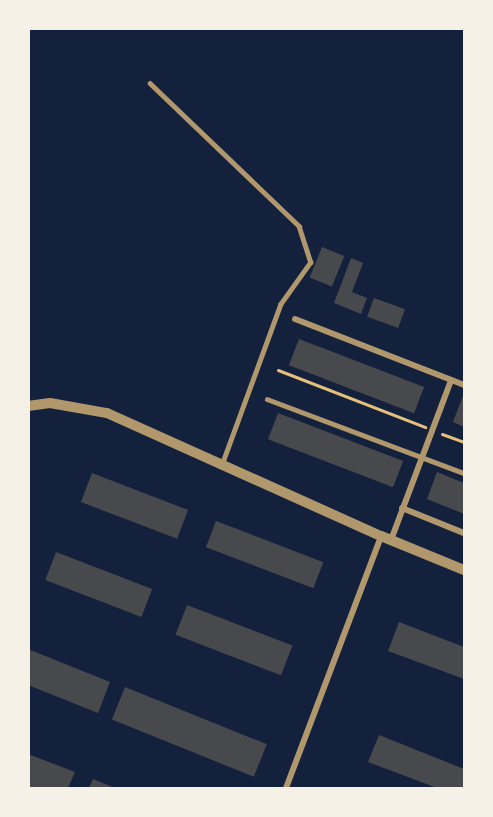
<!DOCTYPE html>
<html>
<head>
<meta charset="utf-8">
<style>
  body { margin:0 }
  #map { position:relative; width:493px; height:817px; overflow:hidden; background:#14213d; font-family:Signika,sans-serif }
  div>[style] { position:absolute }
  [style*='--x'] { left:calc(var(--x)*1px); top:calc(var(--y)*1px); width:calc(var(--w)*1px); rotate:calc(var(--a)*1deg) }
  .building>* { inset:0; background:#48494c; transform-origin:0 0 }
  .path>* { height:3px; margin:-1.5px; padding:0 1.5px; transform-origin:1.5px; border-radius:1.5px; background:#e5c07b }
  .service>* { height:4.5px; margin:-2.25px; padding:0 2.25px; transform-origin:2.25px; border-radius:2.25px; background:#b1986c }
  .minor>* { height:6px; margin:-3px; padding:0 3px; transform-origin:3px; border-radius:3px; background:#b1986c }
  .tertiary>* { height:10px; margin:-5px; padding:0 5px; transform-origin:5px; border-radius:5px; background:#b1986c }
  span { translate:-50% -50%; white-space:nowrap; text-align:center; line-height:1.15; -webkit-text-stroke:6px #f6f1e7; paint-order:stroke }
  .frame { position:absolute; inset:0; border:30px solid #f6f1e7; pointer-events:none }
</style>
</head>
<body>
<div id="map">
  <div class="building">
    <div style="left:322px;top:247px;width:24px;height:33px;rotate:22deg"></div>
    <div style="clip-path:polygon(351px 258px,363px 263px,352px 292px,367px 298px,361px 314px,334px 303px)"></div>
    <div style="left:374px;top:298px;width:33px;height:20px;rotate:20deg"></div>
    <div style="left:299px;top:339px;width:134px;height:28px;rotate:21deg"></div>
    <div style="clip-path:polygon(464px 393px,464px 427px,453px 422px)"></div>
    <div style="left:278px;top:413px;width:134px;height:28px;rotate:21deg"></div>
    <div style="clip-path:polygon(437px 472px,464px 483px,464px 514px,427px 499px)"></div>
    <div style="left:92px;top:473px;width:103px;height:31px;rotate:21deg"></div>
    <div style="left:216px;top:521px;width:115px;height:28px;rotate:21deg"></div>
    <div style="left:56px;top:552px;width:103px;height:30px;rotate:21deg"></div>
    <div style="left:187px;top:605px;width:113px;height:32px;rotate:21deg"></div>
    <div style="clip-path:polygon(399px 622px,464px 647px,464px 679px,388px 651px)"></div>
    <div style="clip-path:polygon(28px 649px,110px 682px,98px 713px,28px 685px)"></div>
    <div style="left:125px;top:687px;width:153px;height:35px;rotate:22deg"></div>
    <div style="clip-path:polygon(379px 735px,464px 769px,464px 788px,437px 788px,368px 762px)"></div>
    <div style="clip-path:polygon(28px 754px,75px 772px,68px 788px,28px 788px)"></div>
    <div style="clip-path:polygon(93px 779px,115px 788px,89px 788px)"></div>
  </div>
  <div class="path">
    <div style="--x:278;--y:370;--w:158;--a:21.2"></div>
    <div style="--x:442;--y:434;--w:23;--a:20"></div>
  </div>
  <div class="service">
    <div style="--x:150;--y:83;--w:207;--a:43.8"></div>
    <div style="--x:299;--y:226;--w:38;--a:72"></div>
    <div style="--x:311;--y:262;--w:52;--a:125.5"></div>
    <div style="--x:281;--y:304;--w:171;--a:110.1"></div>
    <div style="--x:267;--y:399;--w:210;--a:20.6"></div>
  </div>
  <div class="minor">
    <div style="--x:295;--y:319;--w:181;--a:21.3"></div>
    <div style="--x:402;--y:508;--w:67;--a:22"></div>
    <div style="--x:391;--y:540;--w:171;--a:-69.4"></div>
    <div style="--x:286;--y:788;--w:269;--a:-69.3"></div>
  </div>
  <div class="tertiary">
    <div style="--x:28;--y:406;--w:22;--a:-8"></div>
    <div style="--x:50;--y:403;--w:58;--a:10"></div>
    <div style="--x:107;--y:413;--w:300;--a:24.2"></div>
    <div style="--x:381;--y:536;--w:90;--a:22.3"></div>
  </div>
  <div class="frame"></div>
</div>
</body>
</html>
